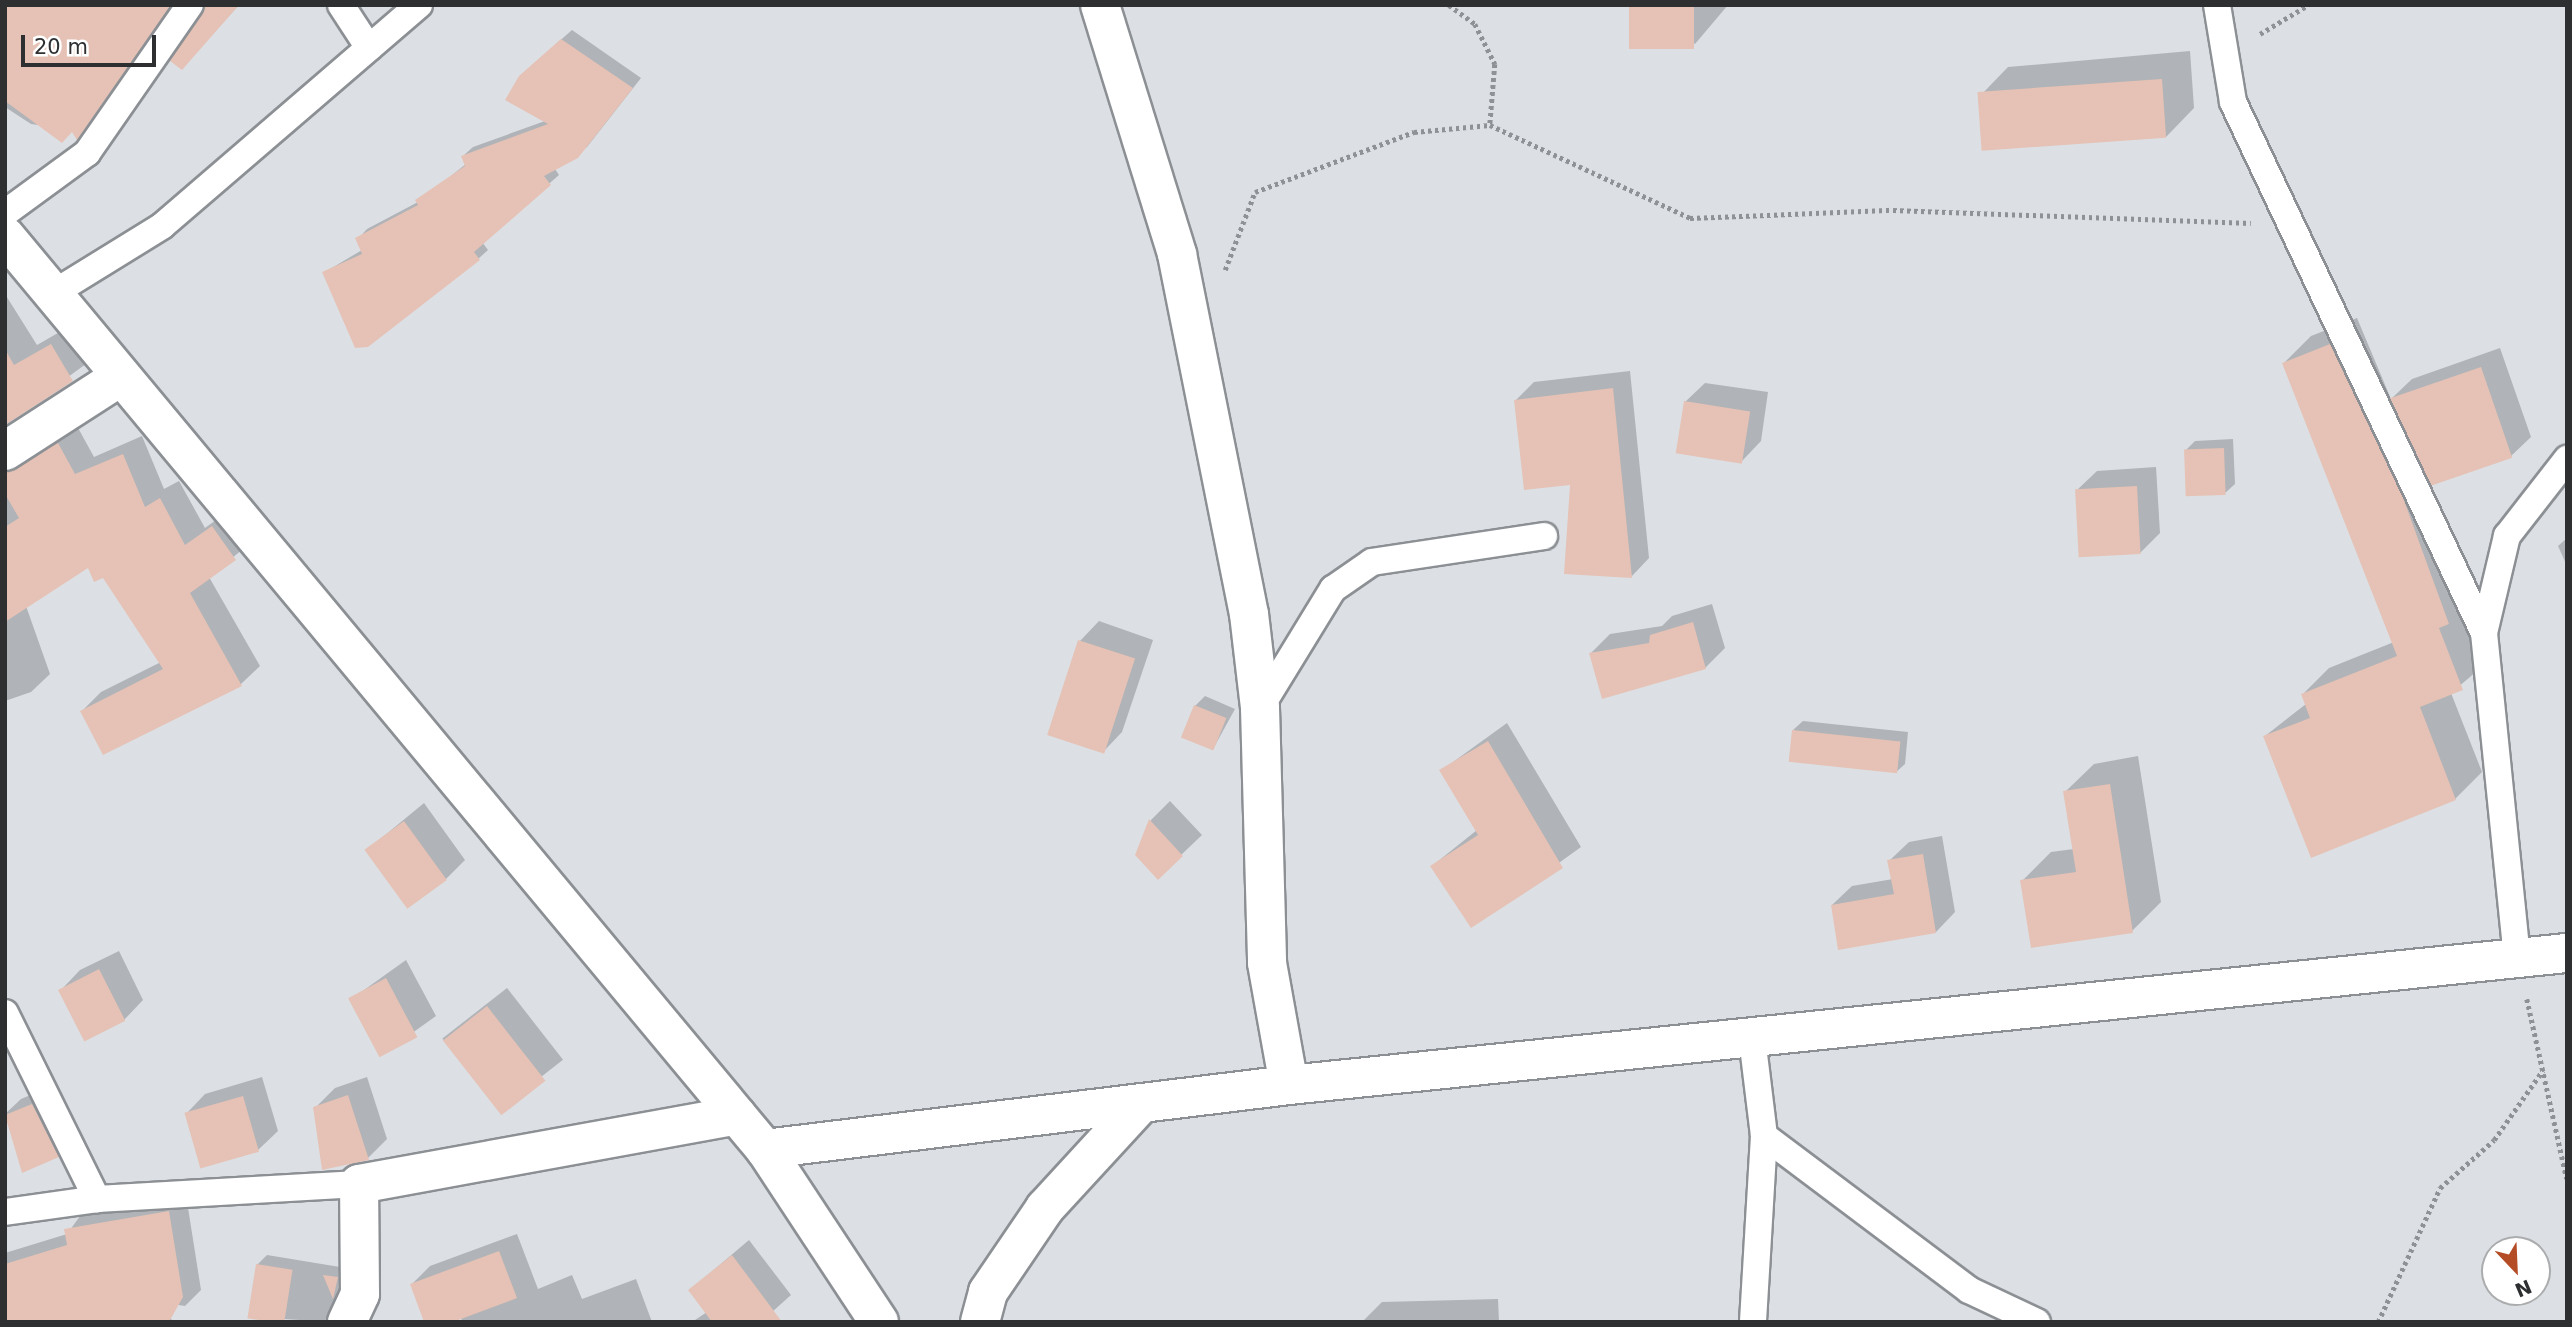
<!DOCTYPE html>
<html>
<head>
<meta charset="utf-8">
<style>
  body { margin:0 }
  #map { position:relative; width:2572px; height:1327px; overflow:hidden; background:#dce0e5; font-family:"DejaVu Sans",sans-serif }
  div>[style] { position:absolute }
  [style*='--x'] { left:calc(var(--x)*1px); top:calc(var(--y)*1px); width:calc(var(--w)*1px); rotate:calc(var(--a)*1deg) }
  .shadow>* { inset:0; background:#0003; transform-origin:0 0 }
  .building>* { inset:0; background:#e5c2b5; transform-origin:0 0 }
  .path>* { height:4.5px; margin-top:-2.25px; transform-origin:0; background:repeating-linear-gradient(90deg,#8e9195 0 3.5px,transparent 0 7px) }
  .roads { filter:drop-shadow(2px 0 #8c9094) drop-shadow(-2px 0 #8c9094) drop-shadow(0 2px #8c9094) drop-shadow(0 -2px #8c9094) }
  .lane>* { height:26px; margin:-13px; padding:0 13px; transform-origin:13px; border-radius:13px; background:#fff }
  .street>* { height:38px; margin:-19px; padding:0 19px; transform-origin:19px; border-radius:19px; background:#fff }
  .secondary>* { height:38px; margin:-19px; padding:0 19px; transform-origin:19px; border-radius:19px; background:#fff }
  span { translate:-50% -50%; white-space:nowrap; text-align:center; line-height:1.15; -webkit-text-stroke:7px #fff; paint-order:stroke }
  .frame { position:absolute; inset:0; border:7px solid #2e2f31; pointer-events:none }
  .north { position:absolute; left:2481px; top:1236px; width:70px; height:70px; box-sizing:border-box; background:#fff; border:2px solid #abacad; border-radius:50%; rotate:157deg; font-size:19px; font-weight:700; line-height:28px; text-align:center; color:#2e2f31 }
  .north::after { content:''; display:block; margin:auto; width:24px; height:32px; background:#b44d25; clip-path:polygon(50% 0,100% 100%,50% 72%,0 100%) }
  .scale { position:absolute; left:21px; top:35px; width:135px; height:32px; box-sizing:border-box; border:4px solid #2e2f31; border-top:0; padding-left:9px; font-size:21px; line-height:24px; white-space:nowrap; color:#2e2f31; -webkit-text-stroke:5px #fff; paint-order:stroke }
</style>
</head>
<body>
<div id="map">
  <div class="shadow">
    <div style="clip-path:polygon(5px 5px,172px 5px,77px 137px,73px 130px,31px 124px,5px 107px)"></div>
    <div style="clip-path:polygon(206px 5px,239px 5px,191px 58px)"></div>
    <div style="clip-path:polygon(1631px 5px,1728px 5px,1695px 44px)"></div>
    <div style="clip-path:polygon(572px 30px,641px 78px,587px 147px,555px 169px,559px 175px,482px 242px,488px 250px,478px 259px,325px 272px,362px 250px,358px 239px,367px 229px,418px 202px,466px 164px,463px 156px,473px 147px,545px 121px,531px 66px)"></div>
    <div style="clip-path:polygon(2190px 51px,2194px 108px,2166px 137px,1980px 96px,2008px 67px)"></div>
    <div style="clip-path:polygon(5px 294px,37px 345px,70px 326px,90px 361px,5px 423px)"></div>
    <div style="clip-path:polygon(2357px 318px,2391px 399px,2412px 379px,2500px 348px,2531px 437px,2511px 456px,2409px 440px,2475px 596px,2489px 661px,2451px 693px,2482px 772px,2455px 799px,2265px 736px,2306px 704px,2303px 694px,2329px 668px,2394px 642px,2284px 363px,2311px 336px)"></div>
    <div style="clip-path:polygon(1630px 371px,1649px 558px,1632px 576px,1516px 400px,1534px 382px)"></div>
    <div style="clip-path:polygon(1705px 383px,1768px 392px,1761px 441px,1742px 461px,1685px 402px)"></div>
    <div style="clip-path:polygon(77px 426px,94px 457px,142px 436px,164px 489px,179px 481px,205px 528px,231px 509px,254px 540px,209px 577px,260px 666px,241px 684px,82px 711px,101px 692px,161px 662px,104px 576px,88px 565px,26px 606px,50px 674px,31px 692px,5px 701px,5px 445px)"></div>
    <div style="clip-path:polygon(2233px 439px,2235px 484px,2225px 493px,2186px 450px,2195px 441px)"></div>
    <div style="clip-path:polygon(2156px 467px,2160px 533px,2140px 553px,2077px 490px,2097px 471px)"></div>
    <div style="clip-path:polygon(2567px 538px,2567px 566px,2558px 546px)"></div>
    <div style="clip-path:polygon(1712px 604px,1725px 648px,1705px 668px,1590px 654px,1610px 634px,1662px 626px,1672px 616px)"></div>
    <div style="clip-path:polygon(1099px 621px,1153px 640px,1122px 732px,1103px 752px,1080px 641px)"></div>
    <div style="clip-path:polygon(1205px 696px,1235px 709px,1213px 749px,1195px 706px)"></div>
    <div style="clip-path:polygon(1803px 721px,1908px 732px,1905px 764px,1895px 773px,1793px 730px)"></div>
    <div style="clip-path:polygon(1507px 723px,1581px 847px,1471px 926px,1432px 866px,1477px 830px,1442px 770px)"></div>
    <div style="clip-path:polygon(2138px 756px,2161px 902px,2132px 931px,2022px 881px,2051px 852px,2074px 849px,2065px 792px,2094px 764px)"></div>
    <div style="clip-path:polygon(1170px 801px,1202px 835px,1158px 877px,1137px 855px,1151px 820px)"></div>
    <div style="clip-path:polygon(424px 803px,465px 860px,446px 879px,367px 850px)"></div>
    <div style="clip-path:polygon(1942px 836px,1955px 912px,1936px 932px,1832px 905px,1852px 886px,1893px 879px,1889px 861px,1909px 842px)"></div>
    <div style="clip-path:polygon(119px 951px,143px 1000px,124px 1020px,61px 990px,80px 970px)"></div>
    <div style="clip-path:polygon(406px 960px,436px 1016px,380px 1056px,350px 1000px)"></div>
    <div style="left:507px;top:988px;width:91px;height:82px;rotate:52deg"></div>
    <div style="clip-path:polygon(262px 1077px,278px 1131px,258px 1150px,186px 1114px,205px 1094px)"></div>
    <div style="clip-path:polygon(367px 1077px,387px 1139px,368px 1158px,315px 1108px,335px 1088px)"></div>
    <div style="clip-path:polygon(52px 1086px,77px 1137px,58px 1156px,23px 1171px,5px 1114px,21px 1099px)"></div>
    <div style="clip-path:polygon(186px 1195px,201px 1290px,185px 1306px,153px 1301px,174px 1322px,5px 1322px,5px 1253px,67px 1234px,83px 1212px)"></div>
    <div style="clip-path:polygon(517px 1234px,538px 1289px,572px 1275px,582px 1299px,636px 1279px,652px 1322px,465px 1322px,412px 1284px,430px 1266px)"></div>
    <div style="clip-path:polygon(749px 1240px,791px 1295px,761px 1322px,692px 1322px,707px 1312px,690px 1290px)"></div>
    <div style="clip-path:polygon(267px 1255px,346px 1268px,333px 1322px,249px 1317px,257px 1265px)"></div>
    <div style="clip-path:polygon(1498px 1299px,1499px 1322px,1362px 1322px,1382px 1302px)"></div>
  </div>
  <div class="building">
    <div style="clip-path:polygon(5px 5px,171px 5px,77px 140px,72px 132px,62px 143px,5px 101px)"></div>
    <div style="clip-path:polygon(206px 5px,239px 5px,182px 70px,170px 61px)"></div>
    <div style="left:1629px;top:5px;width:65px;height:44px"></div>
    <div style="clip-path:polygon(561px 39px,633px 88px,578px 158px,544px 176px,551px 185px,474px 252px,480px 260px,368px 347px,355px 348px,322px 272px,362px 254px,355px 238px,418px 205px,415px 200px,465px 166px,461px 156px,548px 124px,505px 100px,519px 76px)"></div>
    <div style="left:2162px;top:79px;width:59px;height:185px;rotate:86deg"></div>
    <div style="clip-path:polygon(51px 344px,73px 381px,5px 425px,5px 349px,14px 365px)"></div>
    <div style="clip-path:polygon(2330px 344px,2402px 495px,2449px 624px,2439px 628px,2463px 690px,2420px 707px,2456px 800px,2311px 858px,2263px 736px,2310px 718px,2301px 694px,2397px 656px,2282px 363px)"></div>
    <div style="left:2481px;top:367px;width:96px;height:96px;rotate:71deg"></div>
    <div style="clip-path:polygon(1613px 388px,1632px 578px,1564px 574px,1570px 485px,1524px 490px,1514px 400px)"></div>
    <div style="left:1684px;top:401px;width:67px;height:53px;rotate:9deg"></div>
    <div style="clip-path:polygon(58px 443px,75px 474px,123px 454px,145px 507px,160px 498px,185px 545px,212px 526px,236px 560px,190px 593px,242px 686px,103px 755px,80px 711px,163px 669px,103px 578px,94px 582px,88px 568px,5px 622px,5px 527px,19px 518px,5px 494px,5px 473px)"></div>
    <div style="left:2224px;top:448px;width:47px;height:40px;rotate:88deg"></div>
    <div style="left:2137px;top:486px;width:68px;height:62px;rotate:87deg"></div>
    <div style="clip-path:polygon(1693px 622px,1706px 669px,1602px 699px,1589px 653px,1649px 643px,1650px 635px)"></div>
    <div style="left:1078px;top:640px;width:60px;height:100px;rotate:18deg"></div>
    <div style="left:1194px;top:705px;width:35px;height:35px;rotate:22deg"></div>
    <div style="left:1792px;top:730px;width:109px;height:32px;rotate:6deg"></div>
    <div style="clip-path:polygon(1488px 741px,1563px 868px,1471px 928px,1430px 866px,1478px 835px,1439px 770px)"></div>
    <div style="clip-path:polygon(2110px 784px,2133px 933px,2031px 948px,2020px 880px,2076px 872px,2063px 791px)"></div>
    <div style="clip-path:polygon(1149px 819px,1183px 856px,1158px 880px,1135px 855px)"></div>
    <div style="left:404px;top:821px;width:73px;height:49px;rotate:54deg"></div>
    <div style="clip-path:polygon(1923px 854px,1936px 933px,1838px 950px,1831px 905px,1894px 894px,1887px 860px)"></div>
    <div style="left:99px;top:969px;width:58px;height:46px;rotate:63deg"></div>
    <div style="left:386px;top:978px;width:67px;height:43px;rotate:62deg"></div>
    <div style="left:487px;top:1006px;width:95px;height:56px;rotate:52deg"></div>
    <div style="clip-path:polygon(348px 1095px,369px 1160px,322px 1170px,313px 1107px)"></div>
    <div style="left:243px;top:1096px;width:58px;height:61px;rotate:74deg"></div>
    <div style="clip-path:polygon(32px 1104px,59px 1157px,22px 1173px,5px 1115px)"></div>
    <div style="clip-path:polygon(169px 1211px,183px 1297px,169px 1322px,5px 1322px,5px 1264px,67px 1245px,64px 1229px)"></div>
    <div style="clip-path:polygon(499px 1251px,517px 1298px,453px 1322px,424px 1322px,410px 1284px)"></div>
    <div style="clip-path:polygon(732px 1255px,756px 1287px,782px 1322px,712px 1322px,688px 1290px)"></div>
    <div style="left:256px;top:1264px;width:37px;height:55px;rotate:9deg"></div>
    <div style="clip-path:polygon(323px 1275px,338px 1277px,333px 1299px)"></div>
  </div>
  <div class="path">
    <div style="--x:1449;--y:5;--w:32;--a:36"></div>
    <div style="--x:1475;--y:24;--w:45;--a:63.4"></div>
    <div style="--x:1495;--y:64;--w:61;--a:94.7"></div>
    <div style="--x:2260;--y:34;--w:56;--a:-31.1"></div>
    <div style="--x:1225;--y:270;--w:84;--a:-69"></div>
    <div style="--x:1255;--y:192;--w:170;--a:-20.7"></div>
    <div style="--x:1414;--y:132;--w:76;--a:-5.3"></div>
    <div style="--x:1490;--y:125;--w:221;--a:24.9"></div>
    <div style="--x:1690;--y:218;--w:203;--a:-2.3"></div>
    <div style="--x:1893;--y:210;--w:358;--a:2.1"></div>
    <div style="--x:2527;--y:999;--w:184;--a:77.5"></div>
    <div style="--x:2378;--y:1322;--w:148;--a:-65.2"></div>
    <div style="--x:2440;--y:1188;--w:72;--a:-41.6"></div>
    <div style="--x:2494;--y:1140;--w:85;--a:-55"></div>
  </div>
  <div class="roads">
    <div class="lane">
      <div style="--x:341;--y:5;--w:51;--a:56.9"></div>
      <div style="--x:2217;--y:5;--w:98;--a:80.6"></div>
      <div style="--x:2233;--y:102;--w:587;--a:64.7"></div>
      <div style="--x:2484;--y:633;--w:326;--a:84.2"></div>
      <div style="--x:5;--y:213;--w:102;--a:-36.2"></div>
      <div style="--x:87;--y:153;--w:180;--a:-55.2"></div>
      <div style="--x:52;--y:294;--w:129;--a:-31.7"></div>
      <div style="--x:162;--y:226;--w:339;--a:-40.7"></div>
      <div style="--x:2484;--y:633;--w:100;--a:-76.7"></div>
      <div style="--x:2507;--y:536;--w:98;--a:-52.1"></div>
      <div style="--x:1260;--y:708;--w:140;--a:-58.5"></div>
      <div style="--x:1333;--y:589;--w:47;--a:-34.7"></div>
      <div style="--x:1372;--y:562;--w:174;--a:-8.6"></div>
      <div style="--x:5;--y:1013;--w:208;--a:63.7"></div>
      <div style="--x:1752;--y:1038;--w:99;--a:83"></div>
      <div style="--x:1764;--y:1136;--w:186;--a:93.4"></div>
      <div style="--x:1764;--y:1136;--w:256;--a:36.9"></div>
      <div style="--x:1969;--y:1290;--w:75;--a:25.2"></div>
      <div style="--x:5;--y:1212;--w:93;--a:-8"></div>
      <div style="--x:97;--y:1199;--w:262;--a:-3.3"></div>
    </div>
    <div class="street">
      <div style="--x:1100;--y:5;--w:261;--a:72.8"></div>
      <div style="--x:1177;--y:254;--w:367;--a:78.7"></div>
      <div style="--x:1249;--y:614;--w:95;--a:83.3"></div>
      <div style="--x:1260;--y:708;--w:255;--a:88.4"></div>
      <div style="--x:1267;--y:963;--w:124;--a:79.8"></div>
      <div style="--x:5;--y:451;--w:137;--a:-32.8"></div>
      <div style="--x:347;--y:1322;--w:31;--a:-65"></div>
      <div style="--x:360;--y:1294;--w:110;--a:-90.5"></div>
      <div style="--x:359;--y:1184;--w:384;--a:-10.3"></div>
    </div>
    <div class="secondary">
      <div style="--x:5;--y:236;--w:1188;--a:50.23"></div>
      <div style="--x:765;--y:1149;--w:207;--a:56.6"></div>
      <div style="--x:765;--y:1149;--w:528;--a:-6.96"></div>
      <div style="--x:1289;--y:1085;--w:1285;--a:-5.9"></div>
      <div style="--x:980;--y:1322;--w:31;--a:-75"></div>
      <div style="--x:988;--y:1292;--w:102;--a:-55.8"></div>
      <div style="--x:1045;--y:1208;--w:136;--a:-47.4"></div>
    </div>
  </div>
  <div class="frame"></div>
  <div class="north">N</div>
  <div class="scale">20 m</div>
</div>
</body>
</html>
